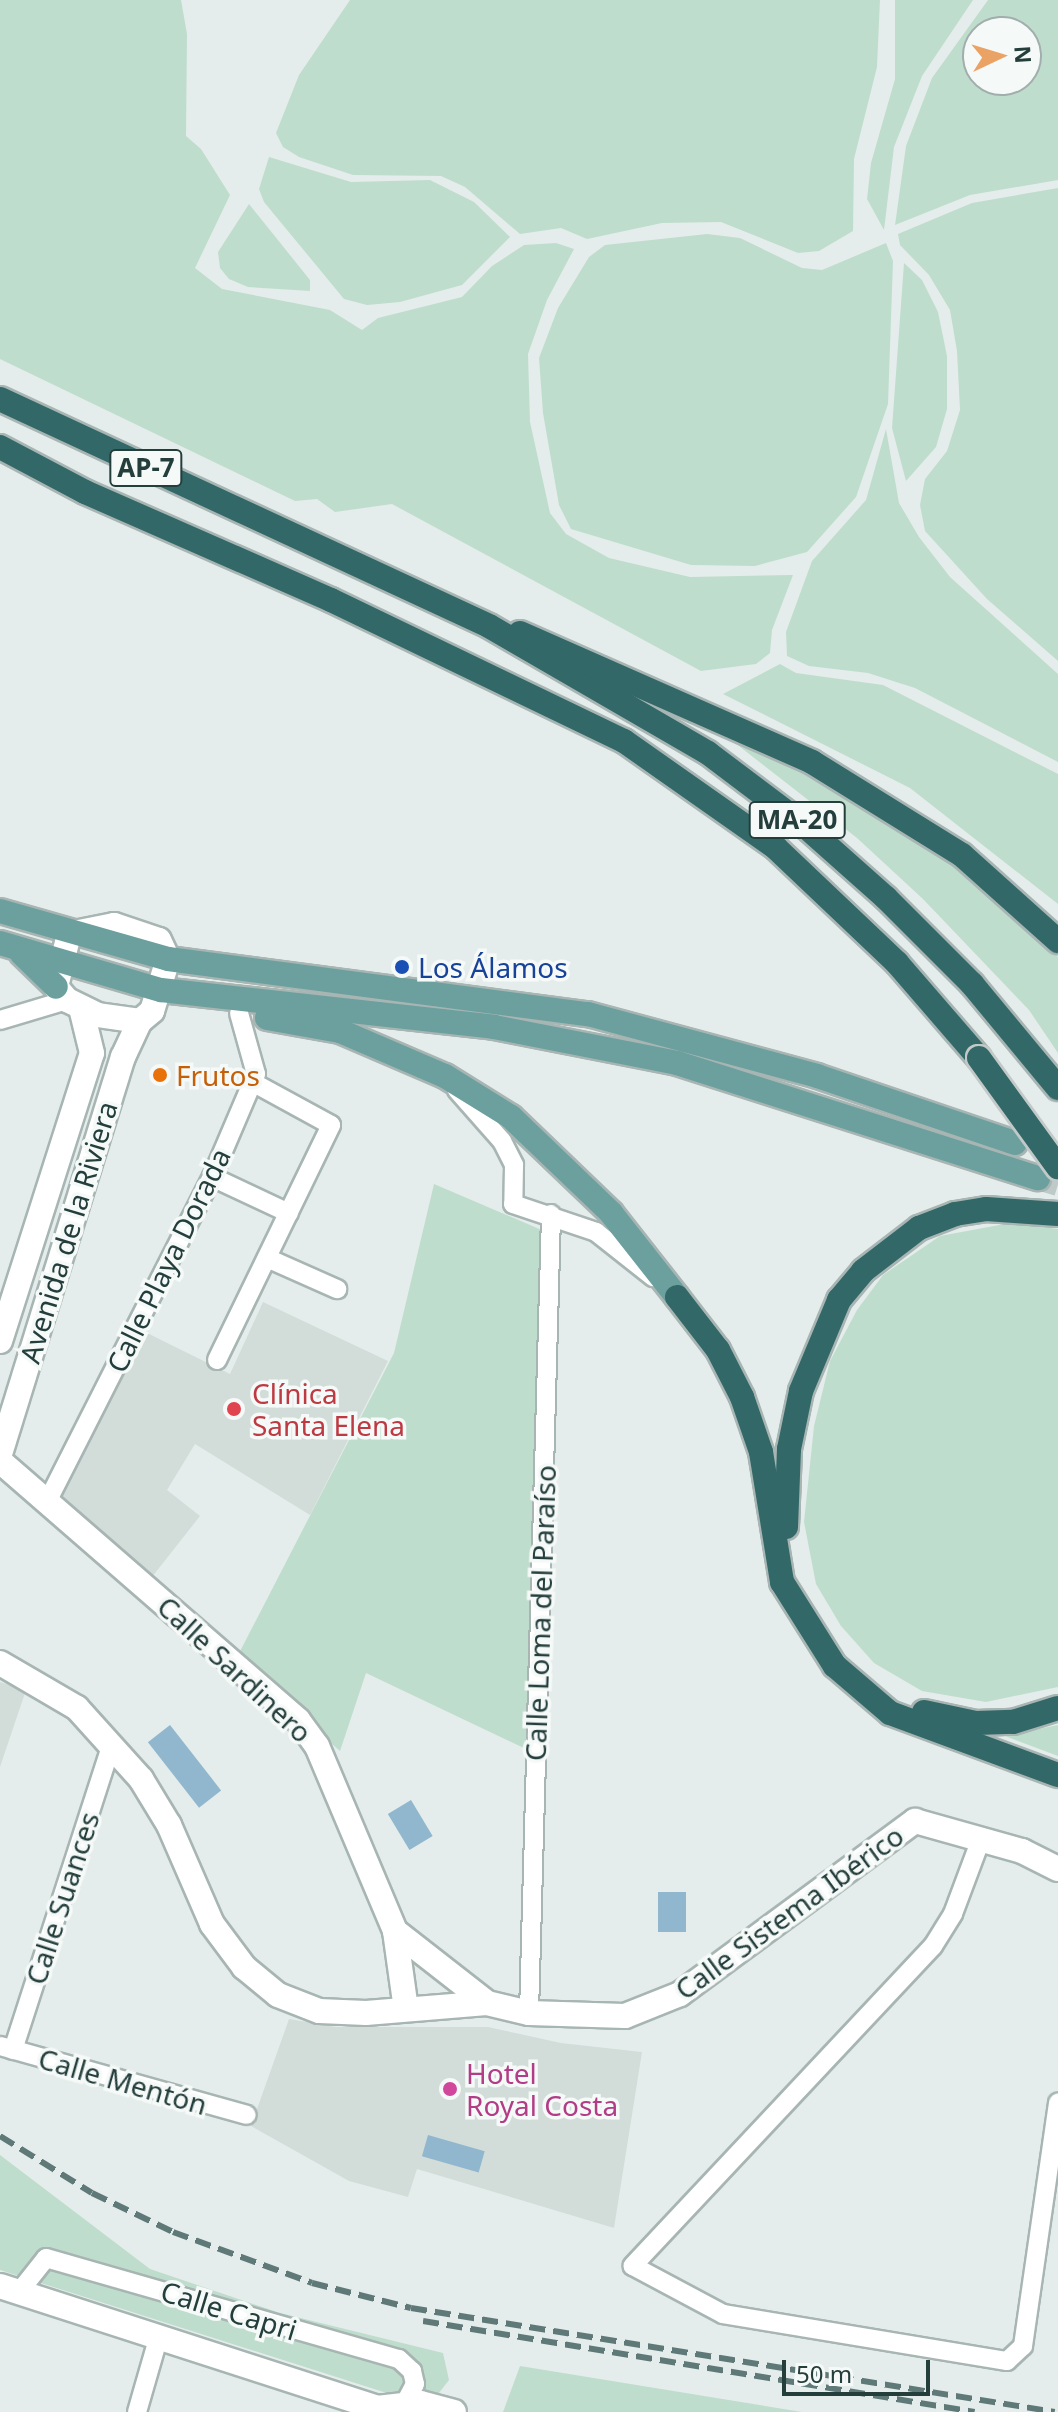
<!DOCTYPE html>
<html>
<head>
<meta charset="utf-8">
<style>
  body { margin:0 }
  #map { position:relative; width:1058px; height:2412px; overflow:hidden; background:#e4edeb; font-family:"Noto Sans",sans-serif }
  div>[style] { position:absolute }
  [style*='--x'] { left:calc(var(--x)*1px); top:calc(var(--y)*1px); width:calc(var(--w)*1px); rotate:calc(var(--a)*1deg) }
  .built>* { inset:0; background:#d2ddda }
  .green>* { inset:0; background:#bfddcd }
  .water>* { inset:0; background:#90b7ce; transform-origin:0 0 }
  .primary-tunnel>* { height:24px; margin-top:-12px; transform-origin:0; background:repeating-linear-gradient(90deg,#becac8 0 24px,transparent 0 36px) }
  .roads { filter:drop-shadow(2px 0 #a7b5b3) drop-shadow(-2px 0 #a7b5b3) drop-shadow(0 2px #a7b5b3) drop-shadow(0 -2px #a7b5b3) }
  .street>* { height:18px; margin:-9px; padding:0 9px; transform-origin:9px; border-radius:9px; background:#fff }
  .secondary>* { height:24px; margin:-12px; padding:0 12px; transform-origin:12px; border-radius:12px; background:#fff }
  .primary>* { height:24px; margin:-12px; padding:0 12px; transform-origin:12px; border-radius:12px; background:#6ba09e }
  .highway>* { height:24px; margin:-12px; padding:0 12px; transform-origin:12px; border-radius:12px; background:#326868 }
  .rail>* { height:6px; margin-top:-3px; transform-origin:0; background:repeating-linear-gradient(90deg,#5f7978 0 16px,transparent 0 24px) }
  .bridges { filter:drop-shadow(2px 0 #c2c9c8) drop-shadow(-2px 0 #c2c9c8) drop-shadow(0 2px #c2c9c8) drop-shadow(0 -2px #c2c9c8) }
  .highway-bridge>* { height:24px; margin:-12px; padding:0 12px; transform-origin:12px; border-radius:12px; background:#326868 }
  .dots>* { width:22px; height:22px; translate:-50% -50%; box-sizing:border-box; border:4px solid #f5f9f8; border-radius:50% }
  span { translate:-50% -50%; white-space:nowrap; text-align:center; line-height:1.15; -webkit-text-stroke:7px #f5f9f8; paint-order:stroke }
  .shield-label span { padding:2px 6px; background:#f5f9f8; border:2px solid; border-radius:6px; -webkit-text-stroke-width:0 }
  .shield-label { font-size:26px; color:#243e3c; font-weight:700 }
  .transit-label { font-size:28px; color:#164399 }
  .left { translate:0 -50%; text-align:left }
  .food-label { font-size:28px; color:#c56008 }
  .street-label { font-size:28px; color:#243e3c }
  .health-label { font-size:28px; color:#be3a42 }
  .hotel-label { font-size:28px; color:#b23c85 }
  .north { position:absolute; left:962px; top:16px; width:80px; height:80px; box-sizing:border-box; background:#f5f9f8; border:2px solid #a1aead; border-radius:50%; rotate:86deg; font-size:22px; font-weight:700; line-height:32px; text-align:center; color:#243e3c }
  .north::after { content:''; display:block; margin:auto; width:28px; height:36px; background:#eaa365; clip-path:polygon(50% 0,100% 100%,50% 72%,0 100%) }
  .scale { position:absolute; left:782px; top:2360px; width:148px; height:36px; box-sizing:border-box; border:4px solid #243e3c; border-top:0; padding-left:10px; font-size:24px; line-height:28px; white-space:nowrap; color:#243e3c; -webkit-text-stroke:6px #f5f9f8; paint-order:stroke }
</style>
</head>
<body>
<div id="map">
  <div class="built">
    <div style="clip-path:polygon(263px 1302px,388px 1361px,310px 1515px,195px 1444px,167px 1490px,200px 1516px,152px 1577px,60px 1497px,141px 1330px,230px 1374px)"></div>
    <div style="clip-path:polygon(0 1682px,26px 1690px,0 1767px)"></div>
    <div style="clip-path:polygon(289px 2019px,336px 2027px,488px 2027px,561px 2043px,642px 2052px,614px 2228px,417px 2169px,408px 2197px,349px 2181px,251px 2126px)"></div>
  </div>
  <div class="green">
    <div style="clip-path:polygon(0 0,181px 0,187px 34px,186px 136px,201px 149px,230px 195px,195px 268px,222px 289px,330px 310px,362px 330px,378px 318px,462px 297px,492px 266px,524px 245px,556px 243px,574px 249px,547px 300px,528px 354px,530px 422px,550px 513px,566px 534px,609px 558px,690px 577px,793px 575px,772px 630px,770px 653px,756px 664px,701px 671px,392px 504px,335px 512px,317px 499px,295px 501px,0 359px)"></div>
    <div style="clip-path:polygon(350px 0,880px 0,877px 67px,854px 159px,853px 231px,819px 251px,798px 253px,721px 222px,662px 223px,587px 239px,561px 228px,520px 234px,465px 187px,441px 176px,353px 175px,299px 157px,283px 147px,276px 133px,299px 75px)"></div>
    <div style="clip-path:polygon(895px 0,973px 0,922px 76px,894px 147px,884px 230px,867px 199px,871px 163px,895px 79px)"></div>
    <div style="clip-path:polygon(evenodd,988px 0,1058px 0,1058px 180px,970px 195px,895px 225px,906px 146px,932px 78px,988px 0,978px 32px,1026px 32px,1026px 80px,978px 80px,978px 32px)"></div>
    <div style="clip-path:polygon(269px 157px,351px 182px,430px 180px,474px 202px,510px 237px,462px 285px,400px 302px,367px 305px,344px 299px,264px 202px,259px 189px)"></div>
    <div style="clip-path:polygon(1058px 188px,1058px 661px,987px 599px,925px 531px,920px 505px,925px 479px,947px 451px,960px 410px,957px 351px,950px 310px,929px 275px,900px 245px,898px 234px,972px 203px)"></div>
    <div style="clip-path:polygon(249px 204px,310px 280px,310px 291px,248px 287px,229px 279px,220px 268px,218px 252px)"></div>
    <div style="clip-path:polygon(707px 234px,740px 238px,802px 268px,822px 270px,886px 243px,893px 261px,888px 404px,856px 497px,807px 552px,755px 566px,691px 565px,571px 529px,559px 505px,543px 413px,539px 358px,558px 308px,589px 257px,605px 245px)"></div>
    <div style="clip-path:polygon(904px 263px,922px 280px,938px 312px,947px 356px,947px 409px,936px 447px,906px 481px,892px 428px)"></div>
    <div style="clip-path:polygon(886px 429px,899px 503px,919px 537px,950px 577px,1058px 674px,1058px 762px,915px 688px,868px 673px,809px 666px,787px 656px,786px 632px,812px 561px,866px 500px)"></div>
    <div style="clip-path:polygon(780px 664px,796px 673px,883px 685px,1058px 774px,1058px 904px,910px 788px,723px 694px)"></div>
    <div style="clip-path:polygon(712px 725px,817px 777px,969px 873px,1020px 915px,1058px 957px,1058px 1053px,1029px 1010px,923px 899px,857px 838px)"></div>
    <div style="clip-path:polygon(434px 1184px,544px 1231px,526px 1749px,366px 1673px,340px 1751px,236px 1659px,394px 1353px)"></div>
    <div style="clip-path:polygon(1010px 1223px,1058px 1229px,1058px 1687px,986px 1702px,922px 1691px,874px 1663px,841px 1626px,816px 1584px,804px 1522px,814px 1426px,830px 1361px,857px 1310px,883px 1275px,940px 1236px)"></div>
    <div style="clip-path:polygon(1058px 1725px,1058px 1756px,1005px 1736px)"></div>
    <div style="clip-path:polygon(0 2155px,150px 2269px,280px 2313px,443px 2353px,449px 2380px,435px 2398px,393px 2395px,0 2270px)"></div>
    <div style="clip-path:polygon(520px 2366px,802px 2412px,503px 2412px)"></div>
  </div>
  <div class="water">
    <div style="left:170px;top:1725px;width:83px;height:28px;rotate:52deg"></div>
    <div style="left:411px;top:1800px;width:42px;height:27px;rotate:59deg"></div>
    <div style="left:658px;top:1892px;width:28px;height:40px"></div>
    <div style="left:428px;top:2135px;width:59px;height:22px;rotate:16deg"></div>
  </div>
  <div class="primary-tunnel">
    <div style="--x:1038;--y:1178;--w:21;--a:17"></div>
  </div>
  <div class="roads">
    <div class="street">
      <div style="--x:0;--y:1020;--w:70;--a:-16.6"></div>
      <div style="--x:457;--y:1090;--w:68;--a:48.6"></div>
      <div style="--x:502;--y:1141;--w:27;--a:63"></div>
      <div style="--x:514;--y:1165;--w:39;--a:91"></div>
      <div style="--x:513;--y:1204;--w:88;--a:18.6"></div>
      <div style="--x:596;--y:1232;--w:73;--a:38.3"></div>
      <div style="--x:212;--y:1177;--w:85;--a:25.1"></div>
      <div style="--x:267;--y:1258;--w:77;--a:23.9"></div>
      <div style="--x:217;--y:1360;--w:261;--a:-64.1"></div>
      <div style="--x:331;--y:1125;--w:90;--a:-151.4"></div>
      <div style="--x:48;--y:1500;--w:362;--a:-63.1"></div>
      <div style="--x:212;--y:1177;--w:112;--a:-66.9"></div>
      <div style="--x:256;--y:1074;--w:63;--a:-105.6"></div>
      <div style="--x:981;--y:1839;--w:80;--a:110.5"></div>
      <div style="--x:953;--y:1914;--w:38;--a:122"></div>
      <div style="--x:933;--y:1946;--w:439;--a:133.2"></div>
      <div style="--x:633;--y:2266;--w:102;--a:28.1"></div>
      <div style="--x:723;--y:2314;--w:288;--a:9.4"></div>
      <div style="--x:1007;--y:2361;--w:22;--a:-43"></div>
      <div style="--x:1023;--y:2346;--w:246;--a:-81.8"></div>
      <div style="--x:529;--y:2013;--w:799;--a:-88.42"></div>
      <div style="--x:0;--y:2046;--w:256;--a:15.6"></div>
      <div style="--x:13;--y:2050;--w:318;--a:-72.1"></div>
      <div style="--x:19;--y:2292;--w:43;--a:-51.5"></div>
      <div style="--x:46;--y:2258;--w:367;--a:16"></div>
      <div style="--x:399;--y:2359;--w:18;--a:43"></div>
      <div style="--x:412;--y:2371;--w:13;--a:77"></div>
      <div style="--x:415;--y:2384;--w:32;--a:118"></div>
      <div style="--x:137;--y:2412;--w:79;--a:-73.9"></div>
    </div>
    <div class="secondary">
      <div style="--x:114;--y:925;--w:47;--a:18.4"></div>
      <div style="--x:159;--y:940;--w:21;--a:65"></div>
      <div style="--x:168;--y:959;--w:54;--a:107.1"></div>
      <div style="--x:152;--y:1011;--w:16;--a:140"></div>
      <div style="--x:140;--y:1021;--w:42;--a:-171.9"></div>
      <div style="--x:98;--y:1015;--w:34;--a:-154"></div>
      <div style="--x:67;--y:1000;--w:17;--a:-130"></div>
      <div style="--x:56;--y:987;--w:55;--a:-76.2"></div>
      <div style="--x:69;--y:934;--w:46;--a:-11.3"></div>
      <div style="--x:0;--y:1341;--w:302;--a:-72.3"></div>
      <div style="--x:92;--y:1053;--w:46;--a:-103.7"></div>
      <div style="--x:0;--y:1454;--w:416;--a:-72.8"></div>
      <div style="--x:123;--y:1057;--w:40;--a:-65"></div>
      <div style="--x:0;--y:1461;--w:395;--a:41"></div>
      <div style="--x:298;--y:1720;--w:32;--a:54"></div>
      <div style="--x:317;--y:1746;--w:201;--a:67.1"></div>
      <div style="--x:395;--y:1931;--w:79;--a:82"></div>
      <div style="--x:0;--y:1663;--w:89;--a:30.3"></div>
      <div style="--x:77;--y:1708;--w:96;--a:48"></div>
      <div style="--x:141;--y:1779;--w:54;--a:58.7"></div>
      <div style="--x:169;--y:1825;--w:108;--a:66.5"></div>
      <div style="--x:212;--y:1924;--w:54;--a:53.3"></div>
      <div style="--x:244;--y:1967;--w:44;--a:39.5"></div>
      <div style="--x:278;--y:1995;--w:44;--a:21.3"></div>
      <div style="--x:319;--y:2011;--w:47;--a:2.4"></div>
      <div style="--x:366;--y:2013;--w:121;--a:-4.7"></div>
      <div style="--x:487;--y:2003;--w:43;--a:13.4"></div>
      <div style="--x:529;--y:2013;--w:96;--a:1.8"></div>
      <div style="--x:625;--y:2016;--w:59;--a:-21.8"></div>
      <div style="--x:680;--y:1994;--w:292;--a:-36.4"></div>
      <div style="--x:915;--y:1821;--w:111;--a:15.7"></div>
      <div style="--x:1022;--y:1851;--w:40;--a:26.6"></div>
      <div style="--x:395;--y:1931;--w:117;--a:38"></div>
      <div style="--x:0;--y:2286;--w:396;--a:17.9"></div>
      <div style="--x:377;--y:2408;--w:44;--a:-6.5"></div>
      <div style="--x:421;--y:2403;--w:34;--a:15"></div>
    </div>
    <div class="primary">
      <div style="--x:0;--y:911;--w:175;--a:15.9"></div>
      <div style="--x:168;--y:959;--w:424;--a:7.5"></div>
      <div style="--x:588;--y:1014;--w:237;--a:15.1"></div>
      <div style="--x:817;--y:1076;--w:209;--a:18.7"></div>
      <div style="--x:0;--y:943;--w:168;--a:16.3"></div>
      <div style="--x:161;--y:990;--w:335;--a:6.3"></div>
      <div style="--x:494;--y:1027;--w:187;--a:11.1"></div>
      <div style="--x:677;--y:1063;--w:379;--a:17.7"></div>
      <div style="--x:22;--y:954;--w:47;--a:44.1"></div>
      <div style="--x:267;--y:1018;--w:74;--a:10.1"></div>
      <div style="--x:340;--y:1031;--w:114;--a:23.2"></div>
      <div style="--x:445;--y:1076;--w:78;--a:31.8"></div>
      <div style="--x:511;--y:1117;--w:139;--a:43.8"></div>
      <div style="--x:611;--y:1213;--w:107;--a:51.8"></div>
    </div>
    <div class="highway">
      <div style="--x:0;--y:399;--w:539;--a:24.9"></div>
      <div style="--x:489;--y:626;--w:253;--a:30.1"></div>
      <div style="--x:708;--y:753;--w:121;--a:37"></div>
      <div style="--x:805;--y:826;--w:108;--a:41.6"></div>
      <div style="--x:886;--y:898;--w:122;--a:45"></div>
      <div style="--x:972;--y:984;--w:135;--a:50.4"></div>
      <div style="--x:0;--y:447;--w:96;--a:27.9"></div>
      <div style="--x:85;--y:492;--w:269;--a:23.7"></div>
      <div style="--x:331;--y:600;--w:325;--a:25.7"></div>
      <div style="--x:624;--y:741;--w:186;--a:35.1"></div>
      <div style="--x:776;--y:848;--w:167;--a:43.5"></div>
      <div style="--x:897;--y:963;--w:125;--a:49.2"></div>
      <div style="--x:520;--y:633;--w:319;--a:23.8"></div>
      <div style="--x:812;--y:762;--w:176;--a:31.8"></div>
      <div style="--x:962;--y:855;--w:129;--a:41.9"></div>
      <div style="--x:677;--y:1297;--w:67;--a:52.3"></div>
      <div style="--x:718;--y:1350;--w:53;--a:62.9"></div>
      <div style="--x:742;--y:1397;--w:58;--a:70.9"></div>
      <div style="--x:761;--y:1452;--w:132;--a:80.8"></div>
      <div style="--x:782;--y:1582;--w:99;--a:57.8"></div>
      <div style="--x:835;--y:1666;--w:72;--a:40.5"></div>
      <div style="--x:890;--y:1713;--w:179;--a:20.3"></div>
      <div style="--x:786;--y:1527;--w:78;--a:-87.8"></div>
      <div style="--x:789;--y:1449;--w:59;--a:-78.3"></div>
      <div style="--x:801;--y:1391;--w:99;--a:-67.3"></div>
      <div style="--x:839;--y:1300;--w:38;--a:-50"></div>
      <div style="--x:863;--y:1271;--w:71;--a:-37.5"></div>
      <div style="--x:919;--y:1228;--w:39;--a:-21"></div>
      <div style="--x:955;--y:1214;--w:31;--a:-9"></div>
      <div style="--x:986;--y:1209;--w:72;--a:4"></div>
      <div style="--x:924;--y:1712;--w:53;--a:11.9"></div>
      <div style="--x:976;--y:1723;--w:37;--a:-2"></div>
      <div style="--x:1013;--y:1722;--w:47;--a:-17.3"></div>
    </div>
  </div>
  <div class="rail">
    <div style="--x:0;--y:2136;--w:108;--a:31.8"></div>
    <div style="--x:92;--y:2193;--w:90;--a:25.7"></div>
    <div style="--x:173;--y:2232;--w:148;--a:20.1"></div>
    <div style="--x:312;--y:2283;--w:102;--a:14.2"></div>
    <div style="--x:411;--y:2308;--w:652;--a:9.17"></div>
    <div style="--x:423;--y:2321;--w:559;--a:9.36"></div>
  </div>
  <div class="bridges">
    <div class="highway-bridge">
      <div style="--x:979;--y:1058;--w:135;--a:54.1"></div>
    </div>
  </div>
  <div class="dots">
    <div style="left:402px;top:967px;background:#1a4fb4"></div>
    <div style="left:160px;top:1075px;background:#e8710a"></div>
    <div style="left:234px;top:1409px;background:#e0444e"></div>
    <div style="left:450px;top:2089px;background:#d1479c"></div>
  </div>
  <div class="shield-label">
    <span style="left:146px;top:468px">AP-7</span>
    <span style="left:797px;top:820px">MA-20</span>
  </div>
  <div class="transit-label">
    <span class="left" style="left:418px;top:967px">Los Álamos</span>
  </div>
  <div class="food-label">
    <span class="left" style="left:176px;top:1075px">Frutos</span>
  </div>
  <div class="street-label">
    <span style="left:68px;top:1232px;rotate:-73deg">Avenida de la Riviera</span>
    <span style="left:168px;top:1260px;rotate:-64deg">Calle Playa Dorada</span>
    <span style="left:540px;top:1613px;rotate:-88deg">Calle Loma del Paraíso</span>
    <span style="left:235px;top:1669px;rotate:43deg">Calle Sardinero</span>
    <span style="left:62px;top:1898px;rotate:-72deg">Calle Suances</span>
    <span style="left:789px;top:1912px;rotate:-36deg">Calle Sistema Ibérico</span>
    <span style="left:123px;top:2081px;rotate:16deg">Calle Mentón</span>
    <span style="left:229px;top:2310px;rotate:17deg">Calle Capri</span>
  </div>
  <div class="health-label">
    <span class="left" style="left:252px;top:1409px">Clínica<br>Santa Elena</span>
  </div>
  <div class="hotel-label">
    <span class="left" style="left:466px;top:2089px">Hotel<br>Royal Costa</span>
  </div>
  <div class="north">N</div>
  <div class="scale">50 m</div>
</div>
</body>
</html>
